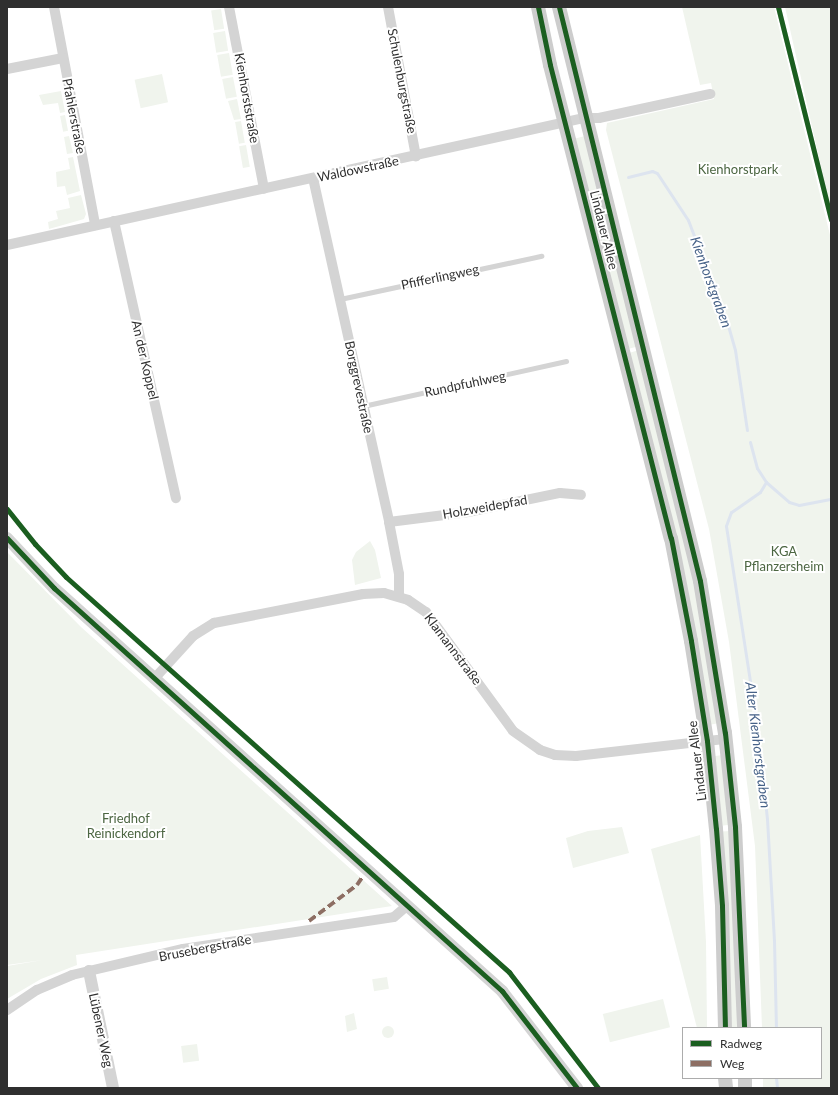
<!DOCTYPE html>
<html>
<head>
<meta charset="utf-8">
<style>
  body { margin:0 }
  #map { position:relative; width:838px; height:1095px; overflow:hidden; background:#fff; font-family:Lato,sans-serif }
  div>[style] { position:absolute }
  [style*='--x'] { left:calc(var(--x)*1px); top:calc(var(--y)*1px); width:calc(var(--w)*1px); rotate:calc(var(--a)*1deg) }
  .green>* { inset:0; background:#f0f4ed; transform-origin:0 0 }
  .round { border-radius:50% }
  .stream>* { height:3px; margin:-1.5px; padding:0 1.5px; transform-origin:1.5px; border-radius:1.5px; background:#dde4ef }
  .service>* { height:5px; margin:-2.5px; padding:0 2.5px; transform-origin:2.5px; border-radius:2.5px; background:#d4d4d4 }
  .minor>* { height:10px; margin:-5px; padding:0 5px; transform-origin:5px; border-radius:5px; background:#d4d4d4 }
  .tertiary>* { height:12px; margin:-6px; padding:0 6px; transform-origin:6px; border-radius:6px; background:#d4d4d4 }
  .secondary>* { height:14px; margin:-7px; padding:0 7px; transform-origin:7px; border-radius:7px; background:#cdcdcd }
  .quiet>* { height:4px; margin-top:-2px; transform-origin:0; background:repeating-linear-gradient(90deg,#8d6e63 0 8px,transparent 0 12px) }
  .cycleway>* { height:5px; margin:-2.5px; padding:0 2.5px; transform-origin:2.5px; border-radius:2.5px; background:#1b5e20 }
  span { translate:-50% -50%; white-space:nowrap; text-align:center; line-height:1.15; -webkit-text-stroke:4px #fff; paint-order:stroke }
  .street-label { font-size:13px; color:#2f2f2f }
  .park-label { font-size:13px; color:#4c6642 }
  .water-label { font-size:14px; color:#476288; font-style:italic }
  .frame { position:absolute; inset:0; border:8px solid #2f2f2f; pointer-events:none }
  .legend { position:absolute; left:682px; top:1027px; width:140px; height:52px; box-sizing:border-box; background:#fff; border:1px solid #acacac; margin:0; padding:5px 7px; list-style:none; font-size:12px; color:#2f2f2f }
  .legend li { display:flex; align-items:center; gap:8px; height:20px }
  .legend b { width:20px; border:1px solid #acacac }
</style>
</head>
<body>
<div id="map">
  <div class="green">
    <div style="clip-path:polygon(682px 7px,774px 7px,831px 239px,831px 1088px,763px 1088px,763px 1078px,821px 1078px,821px 1028px,762px 1028px,755px 846px,729px 642px,709px 529px,606px 130px,607px 123px,714px 99px,711px 83px,700px 85px)"></div>
    <div style="clip-path:polygon(785px 7px,831px 7px,831px 211px)"></div>
    <div style="left:221px;top:9px;width:20px;height:10px;rotate:81deg"></div>
    <div style="left:225px;top:31px;width:20px;height:12px;rotate:81deg"></div>
    <div style="left:229px;top:53px;width:22px;height:12px;rotate:80deg"></div>
    <div style="left:162px;top:74px;width:29px;height:28px;rotate:78deg"></div>
    <div style="left:233px;top:77px;width:20px;height:11px;rotate:79deg"></div>
    <div style="clip-path:polygon(61px 91px,65px 112px,60px 113px,58px 103px,43px 105px,39px 95px)"></div>
    <div style="clip-path:polygon(237px 99px,241px 119px,234px 120px,228px 101px)"></div>
    <div style="left:65px;top:115px;width:16px;height:5px;rotate:79deg"></div>
    <div style="left:241px;top:121px;width:22px;height:6px;rotate:80deg"></div>
    <div style="clip-path:polygon(69px 136px,73px 153px,67px 154px,64px 137px)"></div>
    <div style="left:585px;top:136px;width:217px;height:10px;rotate:76deg"></div>
    <div style="left:246px;top:145px;width:22px;height:7px;rotate:80deg"></div>
    <div style="clip-path:polygon(73px 157px,80px 191px,67px 195px,65px 186px,57px 187px,56px 172px,70px 169px,68px 158px)"></div>
    <div style="clip-path:polygon(81px 195px,86px 214px,84px 219px,49px 229px,48px 222px,58px 219px,56px 211px,70px 208px,68px 198px)"></div>
    <div style="clip-path:polygon(639px 350px,692px 565px,719px 723px,709px 725px,629px 353px)"></div>
    <div style="clip-path:polygon(370px 541px,375px 550px,381px 578px,355px 585px,352px 560px,356px 552px)"></div>
    <div style="clip-path:polygon(7px 552px,81px 627px,392px 906px,76px 955px,77px 965px,41px 979px,7px 999px,7px 966px,43px 960px,7px 965px)"></div>
    <div style="left:723px;top:755px;width:70px;height:10px;rotate:83deg"></div>
    <div style="clip-path:polygon(622px 827px,629px 853px,573px 868px,566px 838px,588px 831px)"></div>
    <div style="left:731px;top:831px;width:197px;height:10px;rotate:87deg"></div>
    <div style="clip-path:polygon(700px 835px,706px 942px,707px 1028px,697px 1028px,651px 849px)"></div>
    <div style="left:387px;top:977px;width:12px;height:15px;rotate:81deg"></div>
    <div style="left:663px;top:999px;width:29px;height:62px;rotate:76deg"></div>
    <div style="clip-path:polygon(354px 1013px,357px 1029px,347px 1032px,345px 1016px)"></div>
    <div class="round" style="left:382px;top:1026px;width:12px;height:12px"></div>
    <div style="left:197px;top:1044px;width:17px;height:16px;rotate:83deg"></div>
  </div>
  <div class="stream">
    <div style="--x:628;--y:177;--w:25;--a:-14"></div>
    <div style="--x:652;--y:171;--w:5;--a:22"></div>
    <div style="--x:657;--y:173;--w:56;--a:56.6"></div>
    <div style="--x:688;--y:220;--w:109;--a:69.1"></div>
    <div style="--x:727;--y:322;--w:29;--a:74"></div>
    <div style="--x:735;--y:350;--w:81;--a:81.5"></div>
    <div style="--x:750;--y:442;--w:27;--a:75"></div>
    <div style="--x:757;--y:468;--w:17;--a:57"></div>
    <div style="--x:766;--y:482;--w:30;--a:41"></div>
    <div style="--x:789;--y:502;--w:10;--a:17"></div>
    <div style="--x:799;--y:505;--w:33;--a:-11"></div>
    <div style="--x:766;--y:482;--w:12;--a:121"></div>
    <div style="--x:760;--y:492;--w:35;--a:145"></div>
    <div style="--x:731;--y:512;--w:15;--a:110"></div>
    <div style="--x:726;--y:526;--w:203;--a:81.2"></div>
    <div style="--x:757;--y:727;--w:93;--a:83.8"></div>
    <div style="--x:767;--y:819;--w:122;--a:86.7"></div>
    <div style="--x:774;--y:941;--w:87;--a:88.7"></div>
    <div style="--x:776;--y:1078;--w:10;--a:84"></div>
  </div>
  <div class="service">
    <div style="--x:778;--y:7;--w:219;--a:76"></div>
    <div style="--x:340;--y:299;--w:206;--a:-12.1"></div>
    <div style="--x:363;--y:406;--w:208;--a:-12.5"></div>
  </div>
  <div class="minor">
    <div style="--x:54;--y:7;--w:222;--a:79.3"></div>
    <div style="--x:229;--y:7;--w:185;--a:79.1"></div>
    <div style="--x:388;--y:7;--w:152;--a:79.4"></div>
    <div style="--x:7;--y:69;--w:57;--a:-11.1"></div>
    <div style="--x:313;--y:178;--w:352;--a:77.5"></div>
    <div style="--x:389;--y:522;--w:53;--a:79.1"></div>
    <div style="--x:399;--y:574;--w:22;--a:90"></div>
    <div style="--x:114;--y:221;--w:284;--a:77.4"></div>
    <div style="--x:7;--y:245;--w:591;--a:-12.41"></div>
    <div style="--x:584;--y:118;--w:15;--a:0"></div>
    <div style="--x:599;--y:118;--w:114;--a:-12.2"></div>
    <div style="--x:389;--y:522;--w:80;--a:-7.2"></div>
    <div style="--x:468;--y:512;--w:94;--a:-11.7"></div>
    <div style="--x:560;--y:493;--w:21;--a:5"></div>
    <div style="--x:154;--y:679;--w:58;--a:-47.8"></div>
    <div style="--x:193;--y:636;--w:25;--a:-32"></div>
    <div style="--x:214;--y:623;--w:152;--a:-11"></div>
    <div style="--x:363;--y:594;--w:21;--a:-3"></div>
    <div style="--x:384;--y:593;--w:25;--a:16"></div>
    <div style="--x:408;--y:600;--w:22;--a:34"></div>
    <div style="--x:426;--y:612;--w:147;--a:53.8"></div>
    <div style="--x:513;--y:731;--w:33;--a:35"></div>
    <div style="--x:540;--y:750;--w:16;--a:18"></div>
    <div style="--x:555;--y:755;--w:21;--a:3"></div>
    <div style="--x:576;--y:756;--w:151;--a:-6.5"></div>
    <div style="--x:7;--y:1010;--w:36;--a:-34"></div>
    <div style="--x:37;--y:990;--w:38;--a:-23"></div>
    <div style="--x:72;--y:975;--w:114;--a:-13.2"></div>
    <div style="--x:183;--y:949;--w:213;--a:-8.6"></div>
    <div style="--x:394;--y:917;--w:18;--a:-41"></div>
  </div>
  <div class="tertiary">
    <div style="--x:7;--y:538;--w:69;--a:46.8"></div>
    <div style="--x:54;--y:588;--w:603;--a:41.97"></div>
    <div style="--x:502;--y:991;--w:123;--a:52.3"></div>
    <div style="--x:89;--y:971;--w:119;--a:78.4"></div>
  </div>
  <div class="secondary">
    <div style="--x:538;--y:7;--w:59;--a:78.3"></div>
    <div style="--x:550;--y:65;--w:488;--a:75.7"></div>
    <div style="--x:671;--y:538;--w:105;--a:79"></div>
    <div style="--x:691;--y:641;--w:101;--a:80.9"></div>
    <div style="--x:707;--y:741;--w:88;--a:84.2"></div>
    <div style="--x:716;--y:829;--w:77;--a:85.5"></div>
    <div style="--x:722;--y:906;--w:122;--a:88.6"></div>
    <div style="--x:559;--y:7;--w:591;--a:76.2"></div>
    <div style="--x:700;--y:581;--w:154;--a:80.7"></div>
    <div style="--x:725;--y:733;--w:95;--a:83.9"></div>
    <div style="--x:735;--y:827;--w:201;--a:87.4"></div>
    <div style="--x:725;--y:1078;--w:10;--a:84"></div>
    <div style="--x:745;--y:1078;--w:10;--a:90"></div>
  </div>
  <div class="quiet">
    <div style="--x:309;--y:921;--w:60;--a:-36.9"></div>
    <div style="--x:357;--y:885;--w:11;--a:-56"></div>
  </div>
  <div class="cycleway">
    <div style="--x:538;--y:7;--w:59;--a:78.3"></div>
    <div style="--x:550;--y:65;--w:488;--a:75.7"></div>
    <div style="--x:671;--y:538;--w:105;--a:79"></div>
    <div style="--x:691;--y:641;--w:101;--a:80.9"></div>
    <div style="--x:707;--y:741;--w:88;--a:84.2"></div>
    <div style="--x:716;--y:829;--w:77;--a:85.5"></div>
    <div style="--x:722;--y:906;--w:122;--a:88.6"></div>
    <div style="--x:559;--y:7;--w:591;--a:76.2"></div>
    <div style="--x:700;--y:581;--w:154;--a:80.7"></div>
    <div style="--x:725;--y:733;--w:95;--a:83.9"></div>
    <div style="--x:735;--y:827;--w:201;--a:87.4"></div>
    <div style="--x:778;--y:7;--w:219;--a:76"></div>
    <div style="--x:7;--y:509;--w:45;--a:51.3"></div>
    <div style="--x:35;--y:544;--w:45;--a:46.8"></div>
    <div style="--x:66;--y:577;--w:594;--a:41.72"></div>
    <div style="--x:509;--y:972;--w:146;--a:52.5"></div>
    <div style="--x:7;--y:538;--w:69;--a:46.8"></div>
    <div style="--x:54;--y:588;--w:603;--a:41.97"></div>
    <div style="--x:502;--y:991;--w:123;--a:52.3"></div>
  </div>
  <div class="street-label">
    <span style="left:402px;top:81px;rotate:79deg">Schulenburgstraße</span>
    <span style="left:247px;top:98px;rotate:80deg">Kienhorststraße</span>
    <span style="left:74px;top:116px;rotate:79deg">Pfahlerstraße</span>
    <span style="left:358px;top:169px;rotate:-12deg">Waldowstraße</span>
    <span style="left:604px;top:230px;rotate:76deg">Lindauer Allee</span>
    <span style="left:440px;top:277px;rotate:-12deg">Pfifferlingweg</span>
    <span style="left:145px;top:360px;rotate:77deg">An der Koppel</span>
    <span style="left:465px;top:384px;rotate:-12deg">Rundpfuhlweg</span>
    <span style="left:359px;top:387px;rotate:78deg">Borggrevestraße</span>
    <span style="left:485px;top:507px;rotate:-10deg">Holzweidepfad</span>
    <span style="left:453px;top:649px;rotate:53deg">Klamannstraße</span>
    <span style="left:697px;top:761px;rotate:-97deg">Lindauer Allee</span>
    <span style="left:205px;top:948px;rotate:-11deg">Brusebergstraße</span>
    <span style="left:101px;top:1030px;rotate:78deg">Lübener Weg</span>
  </div>
  <div class="park-label">
    <span style="left:738px;top:169px">Kienhorstpark</span>
    <span style="left:784px;top:559px">KGA<br>Pflanzersheim</span>
    <span style="left:126px;top:826px">Friedhof<br>Reinickendorf</span>
  </div>
  <div class="water-label">
    <span style="left:711px;top:282px;rotate:70deg">Kienhorstgraben</span>
    <span style="left:758px;top:745px;rotate:83deg">Alter Kienhorstgraben</span>
  </div>
  <div class="frame"></div>
  <ul class="legend">
  <li><b style="height:5px;background:#1b5e20"></b>Radweg</li>
  <li><b style="height:5px;background:#8d6e63"></b>Weg</li>
  </ul>
</div>
</body>
</html>
